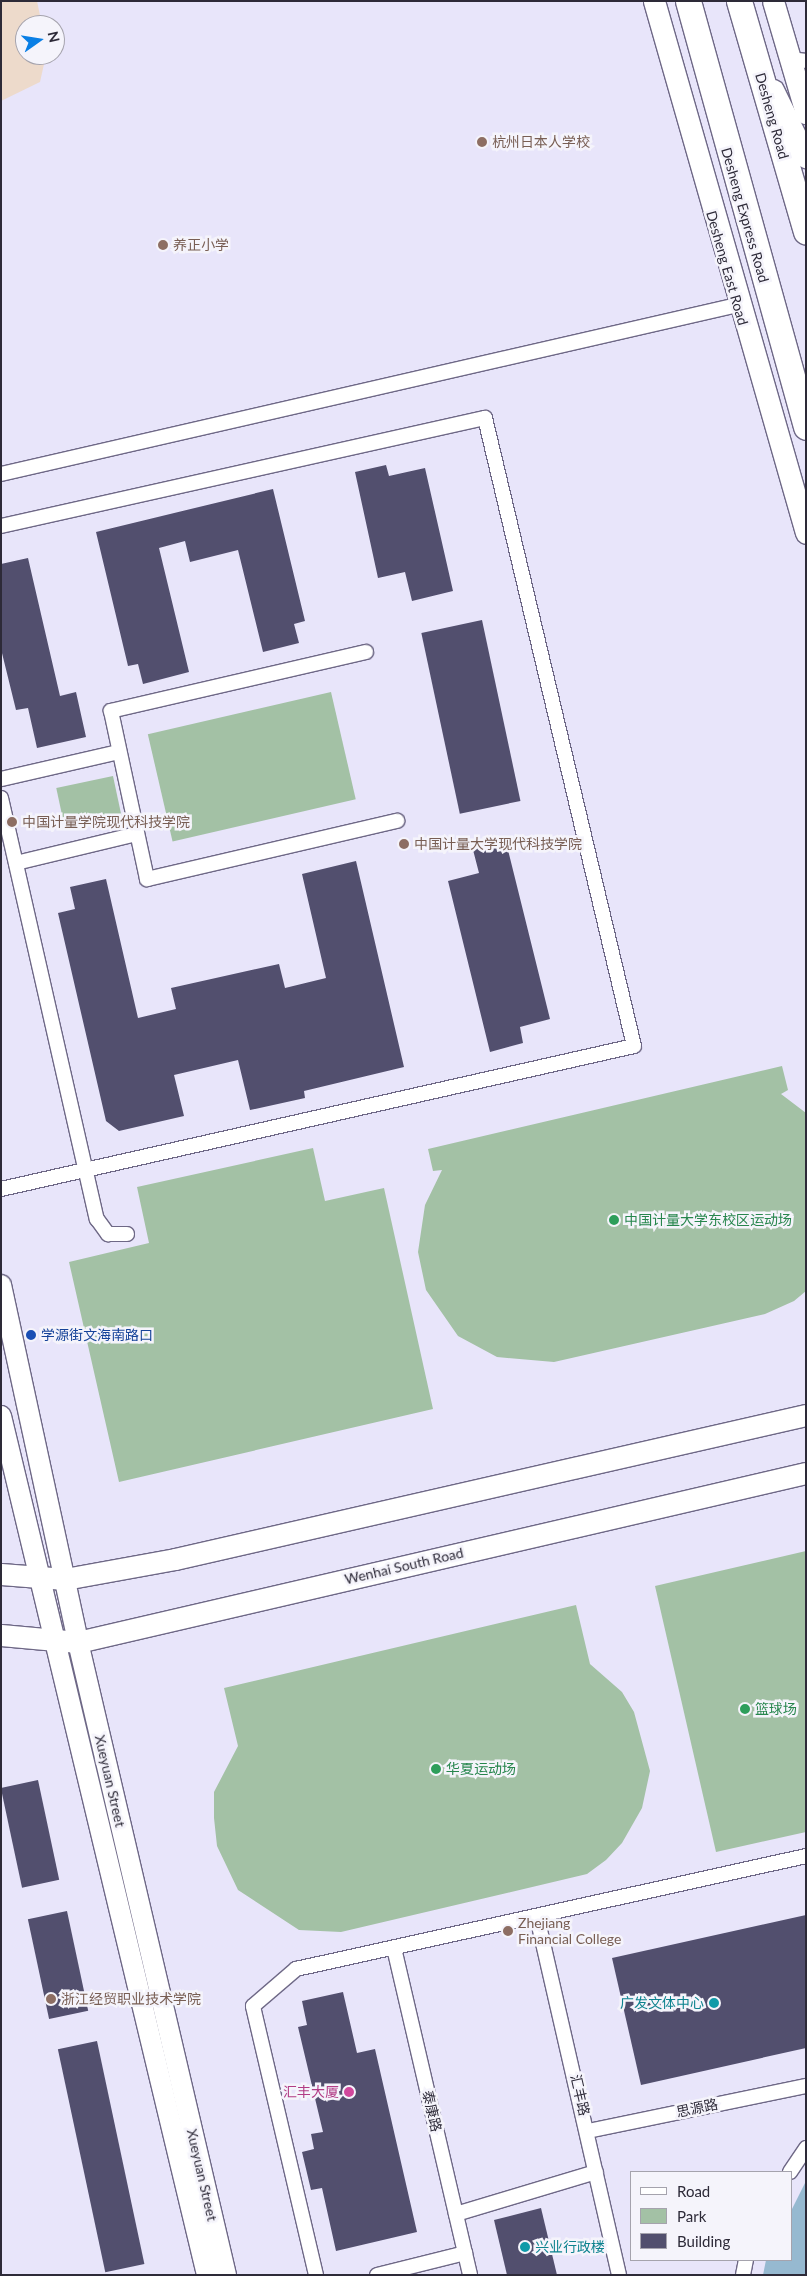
<!DOCTYPE html>
<html>
<head>
<meta charset="utf-8">
<style>
  body { margin:0 }
  #map { position:relative; width:807px; height:2276px; overflow:hidden; background:#e8e5fa; font-family:Lato,"Noto Sans SC",sans-serif }
  div>[style] { position:absolute }
  [style*='--x'] { left:calc(var(--x)*1px); top:calc(var(--y)*1px); width:calc(var(--w)*1px); rotate:calc(var(--a)*1deg) }
  .industrial>* { inset:0; background:#eddacb }
  .green>* { inset:0; background:#a3c1a5; transform-origin:0 0 }
  .water>* { inset:0; background:#96b9d0 }
  .building>* { inset:0; background:#524f6e; transform-origin:0 0 }
  .roads { filter:drop-shadow(1px 0 #6e6886) drop-shadow(-1px 0 #6e6886) drop-shadow(0 1px #6e6886) drop-shadow(0 -1px #6e6886) }
  .street>* { height:14px; margin:-7px; padding:0 7px; transform-origin:7px; border-radius:7px; background:#fff }
  .secondary>* { height:20px; margin:-10px; padding:0 10px; transform-origin:10px; border-radius:10px; background:#fff }
  .primary>* { height:21px; margin:-10.5px; padding:0 10.5px; transform-origin:10.5px; border-radius:10.5px; background:#fff }
  .highway>* { height:25px; margin:-12.5px; padding:0 12.5px; transform-origin:12.5px; border-radius:12.5px; background:#fff }
  .dots>* { width:14px; height:14px; translate:-50% -50%; box-sizing:border-box; border:2px solid #f5f4fb; border-radius:50% }
  span { translate:-50% -50%; white-space:nowrap; text-align:center; line-height:1.15; -webkit-text-stroke:5px #f5f4fb; paint-order:stroke }
  .street-label { font-size:14px; color:#2d2a38 }
  .education-label { font-size:14px; color:#785e54 }
  .left { translate:0 -50%; text-align:left }
  .leisure-label { font-size:14px; color:#27864d }
  .transit-label { font-size:14px; color:#164399 }
  .culture-label { font-size:14px; color:#0d838f }
  .right { translate:-100% -50%; text-align:right }
  .hotel-label { font-size:14px; color:#b23c85 }
  .frame { position:absolute; inset:0; border:2px solid #2d2a38; pointer-events:none }
  .legend { position:absolute; left:630px; top:2171px; width:162px; height:90px; box-sizing:border-box; background:#f5f4fb; border:1px solid #a5a3ad; margin:0; padding:6px 9px; list-style:none; font-size:15px; color:#2d2a38 }
  .legend li { display:flex; align-items:center; gap:10px; height:25px }
  .legend b { width:25px; border:1px solid #a5a3ad }
  .north { position:absolute; left:15px; top:15px; width:50px; height:50px; box-sizing:border-box; background:#f5f4fb; border:1px solid #a5a3ad; border-radius:50%; rotate:77deg; font-size:14px; font-weight:700; line-height:20px; text-align:center; color:#2d2a38 }
  .north::after { content:''; display:block; margin:auto; width:18px; height:22px; background:#0a7fe5; clip-path:polygon(50% 0,100% 100%,50% 72%,0 100%) }
</style>
</head>
<body>
<div id="map">
  <div class="industrial">
    <div style="clip-path:polygon(1px 1px,37px 1px,42px 25px,25px 25px,25px 55px,46px 55px,40px 82px,1px 101px)"></div>
  </div>
  <div class="green">
    <div style="left:331px;top:692px;width:110px;height:188px;rotate:77deg"></div>
    <div style="left:113px;top:776px;width:43px;height:58px;rotate:78deg"></div>
    <div style="clip-path:polygon(782px 1066px,788px 1090px,781px 1094px,806px 1113px,806px 1291px,794px 1301px,765px 1314px,554px 1362px,497px 1357px,458px 1336px,426px 1290px,418px 1252px,425px 1205px,442px 1170px,433px 1171px,428px 1149px)"></div>
    <div style="clip-path:polygon(313px 1148px,325px 1201px,384px 1188px,433px 1409px,119px 1482px,69px 1262px,149px 1243px,137px 1187px)"></div>
    <div style="clip-path:polygon(806px 1551px,806px 1832px,716px 1852px,655px 1586px)"></div>
    <div style="clip-path:polygon(576px 1605px,590px 1664px,622px 1692px,634px 1712px,650px 1771px,642px 1808px,622px 1843px,606px 1860px,587px 1874px,341px 1932px,299px 1930px,238px 1890px,217px 1846px,214px 1818px,214px 1792px,238px 1746px,224px 1688px)"></div>
  </div>
  <div class="water">
    <div style="clip-path:polygon(806px 2181px,806px 2275px,763px 2275px,766px 2260px,791px 2260px,791px 2211px)"></div>
  </div>
  <div class="building">
    <div style="clip-path:polygon(386px 465px,389px 476px,425px 468px,453px 591px,412px 601px,405px 572px,378px 578px,355px 472px)"></div>
    <div style="clip-path:polygon(273px 489px,305px 621px,294px 624px,299px 643px,263px 652px,238px 550px,190px 562px,185px 541px,159px 548px,189px 672px,143px 684px,138px 664px,128px 666px,96px 532px)"></div>
    <div style="clip-path:polygon(28px 558px,60px 696px,76px 692px,86px 737px,37px 748px,28px 708px,16px 710px,1px 649px,1px 564px)"></div>
    <div style="left:482px;top:620px;width:185px;height:62px;rotate:78deg"></div>
    <div style="clip-path:polygon(505px 838px,550px 1019px,520px 1027px,523px 1043px,490px 1052px,448px 881px,479px 873px,472px 846px)"></div>
    <div style="clip-path:polygon(356px 861px,404px 1067px,304px 1091px,305px 1098px,250px 1110px,238px 1060px,174px 1075px,184px 1116px,119px 1131px,106px 1121px,58px 913px,75px 909px,70px 887px,106px 879px,138px 1018px,176px 1009px,171px 988px,279px 964px,285px 988px,326px 978px,302px 874px)"></div>
    <div style="left:38px;top:1780px;width:102px;height:38px;rotate:78deg"></div>
    <div style="left:67px;top:1911px;width:102px;height:40px;rotate:78deg"></div>
    <div style="clip-path:polygon(806px 1915px,806px 2048px,641px 2085px,612px 1958px)"></div>
    <div style="clip-path:polygon(343px 1992px,357px 2053px,375px 2049px,417px 2232px,336px 2251px,322px 2188px,311px 2190px,302px 2152px,314px 2149px,311px 2134px,323px 2132px,298px 2027px,307px 2025px,302px 2001px)"></div>
    <div style="left:97px;top:2041px;width:228px;height:40px;rotate:78deg"></div>
    <div style="clip-path:polygon(541px 2208px,557px 2275px,507px 2275px,494px 2220px)"></div>
  </div>
  <div class="roads">
    <div class="street">
      <div style="--x:790;--y:59;--w:16;--a:7"></div>
      <div style="--x:1;--y:474;--w:755;--a:-12.93"></div>
      <div style="--x:1;--y:526;--w:496;--a:-12.6"></div>
      <div style="--x:485;--y:418;--w:645;--a:76.65"></div>
      <div style="--x:634;--y:1046;--w:649;--a:167.27"></div>
      <div style="--x:366;--y:652;--w:262;--a:167"></div>
      <div style="--x:111;--y:711;--w:172;--a:77.9"></div>
      <div style="--x:147;--y:879;--w:257;--a:-13.1"></div>
      <div style="--x:1;--y:779;--w:121;--a:-12.9"></div>
      <div style="--x:1;--y:798;--w:432;--a:77.2"></div>
      <div style="--x:97;--y:1219;--w:19;--a:54"></div>
      <div style="--x:108;--y:1234;--w:19;--a:0"></div>
      <div style="--x:16;--y:863;--w:124;--a:-13.5"></div>
      <div style="--x:537;--y:1917;--w:367;--a:77.1"></div>
      <div style="--x:394;--y:1948;--w:336;--a:76.9"></div>
      <div style="--x:588;--y:2131;--w:223;--a:-11.7"></div>
      <div style="--x:790;--y:2172;--w:29;--a:-56"></div>
      <div style="--x:456;--y:2214;--w:146;--a:-16.7"></div>
      <div style="--x:316;--y:2275;--w:276;--a:-103.2"></div>
      <div style="--x:253;--y:2006;--w:57;--a:-40.7"></div>
      <div style="--x:296;--y:1969;--w:522;--a:-12.49"></div>
      <div style="--x:377;--y:2275;--w:91;--a:-14"></div>
      <div style="--x:743;--y:2275;--w:15;--a:-79"></div>
    </div>
    <div class="secondary">
      <div style="--x:1;--y:1285;--w:365;--a:77.8"></div>
      <div style="--x:78;--y:1642;--w:650;--a:76.84"></div>
      <div style="--x:1;--y:1416;--w:883;--a:76.51"></div>
    </div>
    <div class="primary">
      <div style="--x:654;--y:1;--w:553;--a:74.05"></div>
      <div style="--x:773;--y:1;--w:117;--a:73.6"></div>
      <div style="--x:773;--y:90;--w:75;--a:63.8"></div>
      <div style="--x:1;--y:1574;--w:64;--a:4.5"></div>
      <div style="--x:65;--y:1579;--w:112;--a:-10.3"></div>
      <div style="--x:175;--y:1559;--w:647;--a:-12.86"></div>
      <div style="--x:1;--y:1635;--w:77;--a:5.2"></div>
      <div style="--x:78;--y:1642;--w:747;--a:-13.07"></div>
    </div>
    <div class="highway">
      <div style="--x:688;--y:1;--w:442;--a:74.5"></div>
      <div style="--x:739;--y:1;--w:240;--a:73.8"></div>
    </div>
  </div>
  <div class="dots">
    <div style="left:482px;top:142px;background:#8d6e63"></div>
    <div style="left:163px;top:245px;background:#8d6e63"></div>
    <div style="left:12px;top:822px;background:#8d6e63"></div>
    <div style="left:404px;top:844px;background:#8d6e63"></div>
    <div style="left:614px;top:1220px;background:#2e9e5b"></div>
    <div style="left:31px;top:1335px;background:#1a4fb4"></div>
    <div style="left:745px;top:1709px;background:#2e9e5b"></div>
    <div style="left:436px;top:1769px;background:#2e9e5b"></div>
    <div style="left:508px;top:1931px;background:#8d6e63"></div>
    <div style="left:51px;top:1999px;background:#8d6e63"></div>
    <div style="left:714px;top:2003px;background:#0f9aa8"></div>
    <div style="left:349px;top:2092px;background:#d1479c"></div>
    <div style="left:525px;top:2247px;background:#0f9aa8"></div>
  </div>
  <div class="street-label">
    <span style="left:772px;top:116px;rotate:74deg">Desheng Road</span>
    <span style="left:745px;top:215px;rotate:74deg">Desheng Express Road</span>
    <span style="left:727px;top:268px;rotate:74deg">Desheng East Road</span>
    <span style="left:404px;top:1566px;rotate:-13deg">Wenhai South Road</span>
    <span style="left:110px;top:1781px;rotate:77deg">Xueyuan Street</span>
    <span style="left:580px;top:2095px;rotate:77deg">汇丰路</span>
    <span style="left:697px;top:2108px;rotate:-12deg">思源路</span>
    <span style="left:432px;top:2111px;rotate:77deg">泰康路</span>
    <span style="left:202px;top:2175px;rotate:77deg">Xueyuan Street</span>
  </div>
  <div class="education-label">
    <span class="left" style="left:492px;top:142px">杭州日本人学校</span>
    <span class="left" style="left:173px;top:245px">养正小学</span>
    <span class="left" style="left:22px;top:822px">中国计量学院现代科技学院</span>
    <span class="left" style="left:414px;top:844px">中国计量大学现代科技学院</span>
    <span class="left" style="left:518px;top:1931px">Zhejiang<br>Financial College</span>
    <span class="left" style="left:61px;top:1999px">浙江经贸职业技术学院</span>
  </div>
  <div class="leisure-label">
    <span class="left" style="left:624px;top:1220px">中国计量大学东校区运动场</span>
    <span class="left" style="left:755px;top:1709px">篮球场</span>
    <span class="left" style="left:446px;top:1769px">华夏运动场</span>
  </div>
  <div class="transit-label">
    <span class="left" style="left:41px;top:1335px">学源街文海南路口</span>
  </div>
  <div class="culture-label">
    <span class="right" style="left:704px;top:2003px">广发文体中心</span>
    <span class="left" style="left:535px;top:2247px">兴业行政楼</span>
  </div>
  <div class="hotel-label">
    <span class="right" style="left:339px;top:2092px">汇丰大厦</span>
  </div>
  <div class="frame"></div>
  <ul class="legend">
  <li><b style="height:6px;background:#fff"></b>Road</li>
  <li><b style="height:14px;background:#a3c1a5"></b>Park</li>
  <li><b style="height:14px;background:#524f6e"></b>Building</li>
  </ul>
  <div class="north">N</div>
</div>
</body>
</html>
